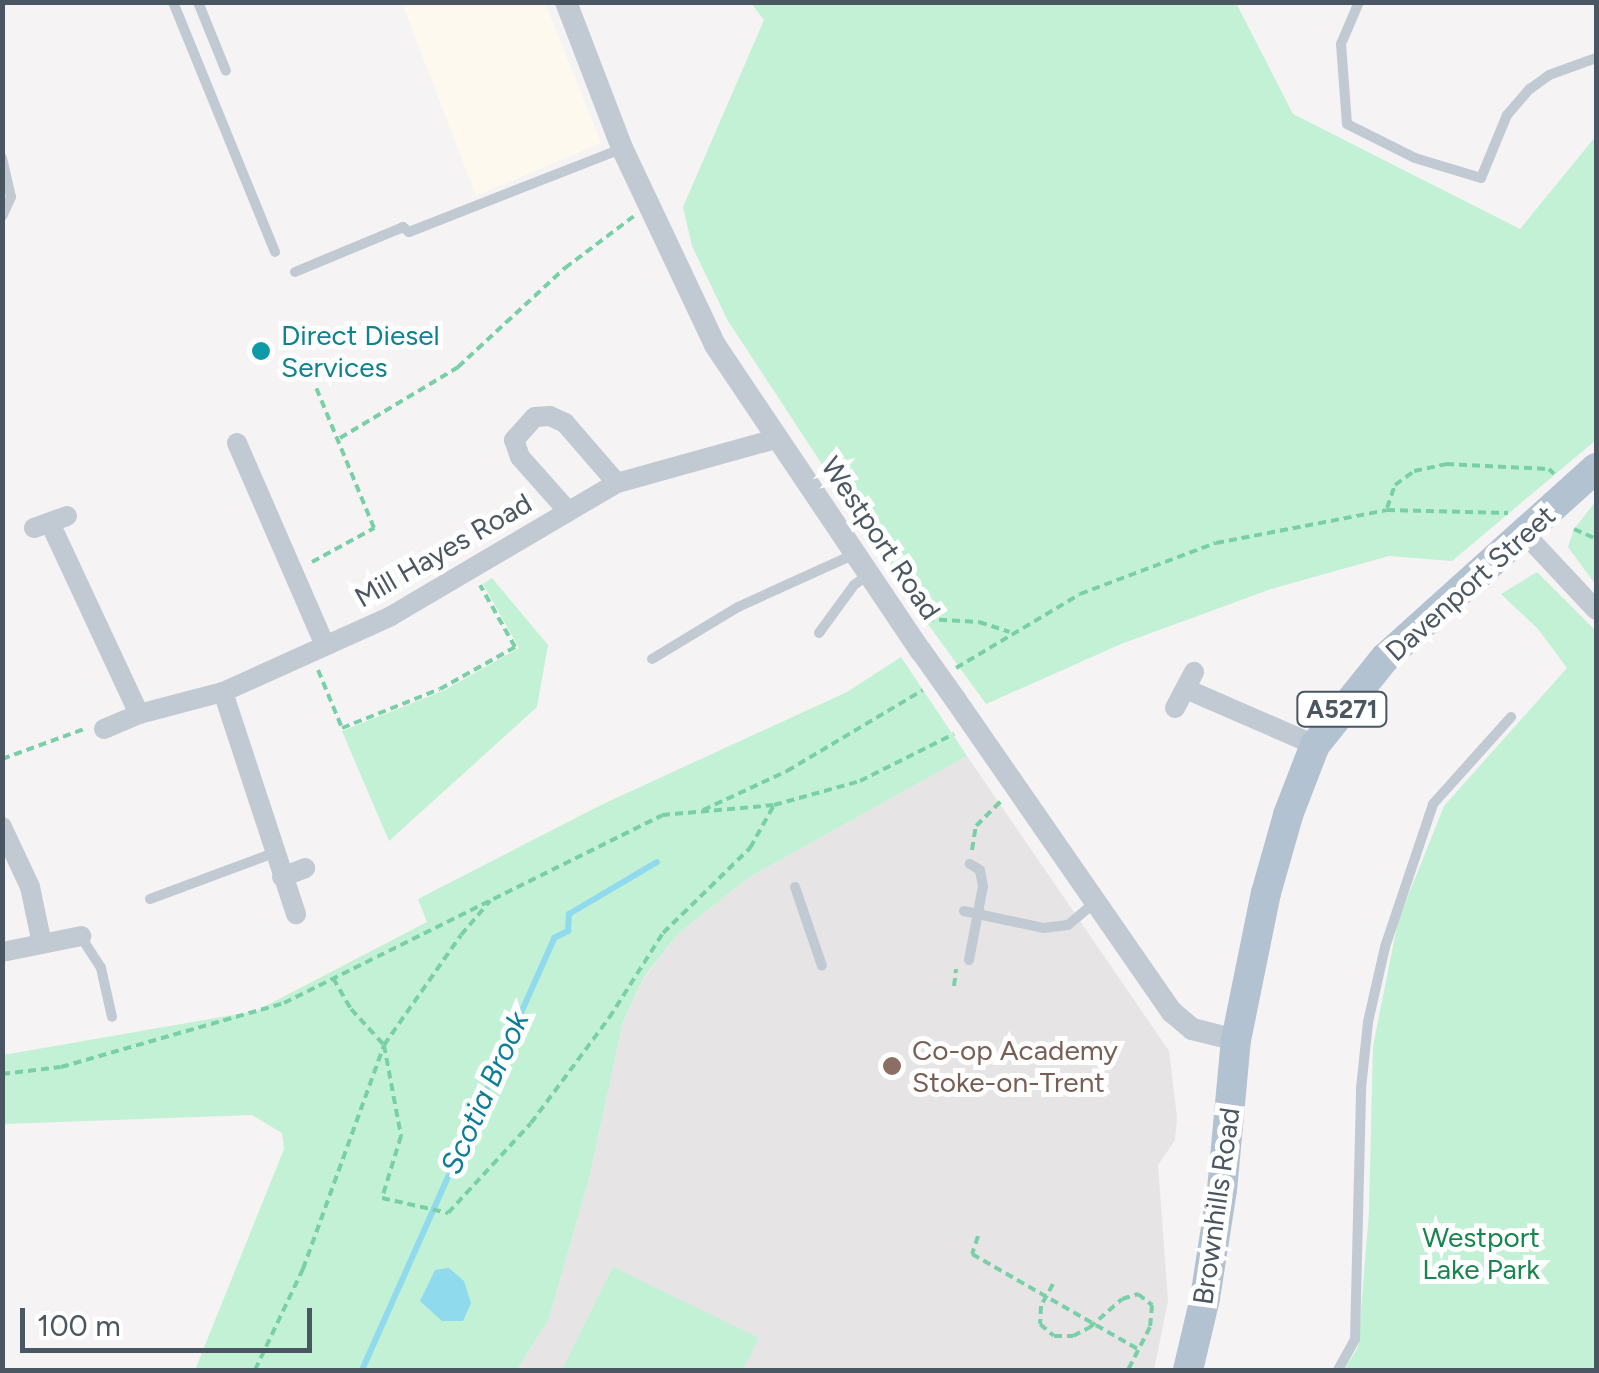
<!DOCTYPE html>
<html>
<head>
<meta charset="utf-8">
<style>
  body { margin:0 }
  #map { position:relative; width:1599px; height:1373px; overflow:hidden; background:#f5f3f3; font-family:Figtree,sans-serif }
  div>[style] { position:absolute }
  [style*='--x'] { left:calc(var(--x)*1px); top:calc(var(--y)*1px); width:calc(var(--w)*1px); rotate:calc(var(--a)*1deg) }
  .commercial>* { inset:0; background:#fdf9ef }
  .education>* { inset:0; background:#e6e4e5 }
  .green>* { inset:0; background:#c3f1d5 }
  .water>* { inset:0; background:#90daee }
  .stream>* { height:6px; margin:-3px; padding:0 3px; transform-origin:3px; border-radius:3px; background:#90daee }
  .path>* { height:4px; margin-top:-2px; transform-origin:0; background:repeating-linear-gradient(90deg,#7ad0a6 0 8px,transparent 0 13px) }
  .service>* { height:10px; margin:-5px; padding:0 5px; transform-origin:5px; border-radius:5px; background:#c1cad2 }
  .minor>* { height:20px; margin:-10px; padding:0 10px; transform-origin:10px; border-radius:10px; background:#c1cad2 }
  .tertiary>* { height:22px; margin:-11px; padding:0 11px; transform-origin:11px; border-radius:11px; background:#c1cad2 }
  .primary>* { height:30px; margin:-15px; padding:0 15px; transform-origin:15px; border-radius:15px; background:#b3c2d1 }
  .tertiary-bridge>* { height:22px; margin:-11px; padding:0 11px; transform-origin:11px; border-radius:11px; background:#c1cad2 }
  .dots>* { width:28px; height:28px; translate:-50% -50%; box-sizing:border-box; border:5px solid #fff; border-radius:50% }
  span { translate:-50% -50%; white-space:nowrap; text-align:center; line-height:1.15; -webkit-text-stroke:10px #fff; paint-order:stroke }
  .shield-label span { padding:2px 8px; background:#fff; border:2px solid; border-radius:8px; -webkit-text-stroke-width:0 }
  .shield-label { font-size:25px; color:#4a5661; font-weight:700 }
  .culture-label { font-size:28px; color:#0d838f }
  .left { translate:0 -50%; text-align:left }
  .street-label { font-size:28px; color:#4a5661 }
  .education-label { font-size:28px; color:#785e54 }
  .park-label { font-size:28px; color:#17864f }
  .water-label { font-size:30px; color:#0c7c9b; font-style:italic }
  .frame { position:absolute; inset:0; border:5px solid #4a5661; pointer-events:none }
  .scale { position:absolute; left:20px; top:1308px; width:292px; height:45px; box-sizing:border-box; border:5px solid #4a5661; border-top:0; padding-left:12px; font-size:30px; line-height:35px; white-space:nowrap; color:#4a5661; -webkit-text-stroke:8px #fff; paint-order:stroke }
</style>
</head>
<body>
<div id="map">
  <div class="commercial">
    <div style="clip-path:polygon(402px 3px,545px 3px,601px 143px,476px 196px)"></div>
  </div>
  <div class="education">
    <div style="clip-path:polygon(967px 756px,1169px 1051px,1177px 1117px,1175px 1140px,1158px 1165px,1168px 1301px,1154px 1370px,517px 1370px,549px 1319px,589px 1179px,623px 1022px,644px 978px,678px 934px,748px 878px)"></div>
  </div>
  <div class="green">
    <div style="clip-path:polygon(751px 3px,1236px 3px,1293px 114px,1520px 229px,1596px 136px,1596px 440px,1452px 561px,1389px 556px,1271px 589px,1121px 644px,986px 704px,917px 609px,728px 321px,692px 246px,683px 207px,764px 20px)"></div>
    <div style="clip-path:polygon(1596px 501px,1596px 585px,1568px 547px,1574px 529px)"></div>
    <div style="clip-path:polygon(1537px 572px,1596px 631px,1596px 1370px,1344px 1370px,1358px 1347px,1369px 1212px,1373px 1046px,1398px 921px,1444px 806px,1567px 668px,1538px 629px,1501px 594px)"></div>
    <div style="clip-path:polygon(492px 578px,548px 645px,537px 707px,389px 841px,342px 731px,443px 691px,519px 648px,483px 584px)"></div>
    <div style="clip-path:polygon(901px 657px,967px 756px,748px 878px,678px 934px,644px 977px,623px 1022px,589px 1179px,549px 1319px,517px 1370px,195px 1370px,284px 1149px,282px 1133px,252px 1115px,3px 1124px,3px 1055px,256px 1011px,427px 922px,418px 899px,603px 804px,847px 692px)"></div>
    <div style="clip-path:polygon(613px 1267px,759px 1338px,743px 1370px,562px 1370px)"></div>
  </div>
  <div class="water">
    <div style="clip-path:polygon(449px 1268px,464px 1281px,471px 1303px,463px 1321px,442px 1321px,420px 1301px,435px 1270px)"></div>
  </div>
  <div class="stream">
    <div style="--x:362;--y:1370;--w:473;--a:-66"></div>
    <div style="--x:554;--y:938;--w:16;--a:-27"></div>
    <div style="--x:568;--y:931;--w:17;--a:-87"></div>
    <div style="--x:569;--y:914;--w:102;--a:-30.6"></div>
  </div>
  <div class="path">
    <div style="--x:340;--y:438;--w:138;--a:-31"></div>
    <div style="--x:458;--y:367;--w:146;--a:-42.8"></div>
    <div style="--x:565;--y:268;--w:86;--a:-37"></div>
    <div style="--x:1387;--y:508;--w:24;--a:-71"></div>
    <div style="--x:1395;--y:485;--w:24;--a:-36"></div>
    <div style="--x:1414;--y:471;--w:33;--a:-12"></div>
    <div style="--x:1446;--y:464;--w:103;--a:2.8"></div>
    <div style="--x:1549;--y:469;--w:7;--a:45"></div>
    <div style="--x:1574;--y:529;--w:24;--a:24"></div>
    <div style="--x:312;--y:562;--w:71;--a:-28.7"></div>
    <div style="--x:374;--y:528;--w:155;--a:-112.4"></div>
    <div style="--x:926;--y:619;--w:53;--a:3.2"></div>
    <div style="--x:979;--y:622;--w:32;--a:18"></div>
    <div style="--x:956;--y:668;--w:144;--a:-30.8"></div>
    <div style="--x:1080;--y:594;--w:145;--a:-20.6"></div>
    <div style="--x:1216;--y:543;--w:174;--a:-10.9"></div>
    <div style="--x:1387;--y:510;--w:121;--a:1.4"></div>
    <div style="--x:318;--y:670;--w:63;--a:67.5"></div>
    <div style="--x:342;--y:728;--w:105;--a:-21.7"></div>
    <div style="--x:440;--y:689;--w:86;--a:-29.2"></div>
    <div style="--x:515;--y:647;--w:71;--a:-119.4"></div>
    <div style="--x:2;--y:759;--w:87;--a:-20.1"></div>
    <div style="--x:703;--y:810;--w:93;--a:-24.9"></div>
    <div style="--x:787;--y:771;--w:158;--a:-30.8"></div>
    <div style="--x:972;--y:850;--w:24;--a:-81"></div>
    <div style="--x:976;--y:826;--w:35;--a:-45"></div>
    <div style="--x:333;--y:978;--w:36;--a:60"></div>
    <div style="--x:351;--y:1009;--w:49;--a:47.5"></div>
    <div style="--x:384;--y:1045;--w:93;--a:79.4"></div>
    <div style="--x:401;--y:1136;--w:65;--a:107"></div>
    <div style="--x:382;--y:1198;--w:68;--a:12.8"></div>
    <div style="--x:448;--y:1213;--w:122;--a:-47.3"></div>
    <div style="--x:531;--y:1123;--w:131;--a:-53.4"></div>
    <div style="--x:609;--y:1018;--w:101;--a:-57.6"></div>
    <div style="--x:663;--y:933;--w:122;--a:-44.3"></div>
    <div style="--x:750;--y:848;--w:49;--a:-60.8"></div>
    <div style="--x:954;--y:986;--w:17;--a:-83"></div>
    <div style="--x:2;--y:1074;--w:59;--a:-6.8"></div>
    <div style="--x:61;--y:1067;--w:232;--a:-16"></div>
    <div style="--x:284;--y:1003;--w:422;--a:-26.4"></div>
    <div style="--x:662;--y:815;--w:112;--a:-5.1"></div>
    <div style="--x:774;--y:805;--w:89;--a:-15.6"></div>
    <div style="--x:860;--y:781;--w:105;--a:-26.6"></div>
    <div style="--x:978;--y:1236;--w:19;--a:108"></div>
    <div style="--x:972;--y:1254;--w:191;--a:29.8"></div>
    <div style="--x:1053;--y:1284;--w:25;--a:119"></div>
    <div style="--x:1041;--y:1306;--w:18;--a:93"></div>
    <div style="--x:1040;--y:1324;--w:18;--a:41"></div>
    <div style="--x:1054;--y:1336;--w:19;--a:0"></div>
    <div style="--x:1073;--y:1336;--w:18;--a:-27"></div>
    <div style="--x:1089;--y:1328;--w:44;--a:-41.3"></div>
    <div style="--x:1122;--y:1299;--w:17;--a:-17"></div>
    <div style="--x:1138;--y:1294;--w:18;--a:38"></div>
    <div style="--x:1152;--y:1305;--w:22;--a:95"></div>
    <div style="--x:1150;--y:1327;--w:48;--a:117.1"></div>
    <div style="--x:255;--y:1370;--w:112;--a:-64.6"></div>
    <div style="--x:303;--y:1269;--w:238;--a:-70.1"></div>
    <div style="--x:384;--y:1045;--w:134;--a:-55"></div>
    <div style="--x:461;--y:935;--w:45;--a:-49.5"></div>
  </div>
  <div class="service">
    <div style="--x:173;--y:2;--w:270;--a:67.8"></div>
    <div style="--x:198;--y:2;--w:74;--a:67.9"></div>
    <div style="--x:1359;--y:2;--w:46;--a:113.2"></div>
    <div style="--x:1341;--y:44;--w:80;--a:85.7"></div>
    <div style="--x:1347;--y:124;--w:76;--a:26.6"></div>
    <div style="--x:1415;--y:158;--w:69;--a:16.9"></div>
    <div style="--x:1481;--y:178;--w:68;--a:-67.6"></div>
    <div style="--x:1507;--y:115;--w:35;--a:-49"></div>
    <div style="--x:1530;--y:89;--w:24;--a:-36"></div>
    <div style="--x:1549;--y:75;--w:50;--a:-19.9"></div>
    <div style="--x:2;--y:158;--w:40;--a:77"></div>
    <div style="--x:11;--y:197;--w:21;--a:115"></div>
    <div style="--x:295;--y:272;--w:117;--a:-22.6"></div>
    <div style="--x:403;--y:227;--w:8;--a:40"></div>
    <div style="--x:409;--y:232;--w:228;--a:-21.4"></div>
    <div style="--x:819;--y:633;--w:59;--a:-53.9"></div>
    <div style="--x:854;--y:585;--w:19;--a:-36"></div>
    <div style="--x:652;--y:659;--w:100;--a:-31.2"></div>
    <div style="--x:738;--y:607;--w:128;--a:-24.4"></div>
    <div style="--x:795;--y:887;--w:83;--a:71.1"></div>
    <div style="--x:150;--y:899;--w:132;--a:-20.4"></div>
    <div style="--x:964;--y:911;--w:81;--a:12.1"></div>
    <div style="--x:1043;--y:928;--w:25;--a:-7"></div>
    <div style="--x:1068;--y:925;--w:34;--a:-40"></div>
    <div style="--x:81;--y:937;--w:37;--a:57"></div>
    <div style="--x:101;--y:968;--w:50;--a:77.3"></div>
    <div style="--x:969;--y:960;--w:75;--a:-79.3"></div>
    <div style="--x:983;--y:886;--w:16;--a:-101"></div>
    <div style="--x:980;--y:870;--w:12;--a:-149"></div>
    <div style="--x:1338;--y:1370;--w:35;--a:-61"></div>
    <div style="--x:1355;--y:1339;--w:251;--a:-88.6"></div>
    <div style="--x:1361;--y:1088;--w:66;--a:-83.9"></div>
    <div style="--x:1368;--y:1022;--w:77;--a:-77.2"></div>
    <div style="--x:1385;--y:947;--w:151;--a:-71.4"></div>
    <div style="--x:1433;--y:804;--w:117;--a:-48.1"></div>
  </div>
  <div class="minor">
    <div style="--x:237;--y:443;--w:220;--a:66.5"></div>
    <div style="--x:567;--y:510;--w:71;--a:-131.6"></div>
    <div style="--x:520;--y:457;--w:18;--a:-109"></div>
    <div style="--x:514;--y:440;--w:31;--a:-48"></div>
    <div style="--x:535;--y:417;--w:15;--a:-4"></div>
    <div style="--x:550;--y:416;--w:17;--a:25"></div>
    <div style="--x:565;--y:423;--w:79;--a:49.1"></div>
    <div style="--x:50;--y:523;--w:211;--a:65"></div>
    <div style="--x:34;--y:528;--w:35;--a:-20"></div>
    <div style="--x:1525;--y:534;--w:104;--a:46.9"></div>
    <div style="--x:1186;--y:689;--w:141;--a:23.5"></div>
    <div style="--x:223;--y:692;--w:234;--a:71.8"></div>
    <div style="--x:1175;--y:708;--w:41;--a:-62.2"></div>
    <div style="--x:104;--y:729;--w:38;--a:-23"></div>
    <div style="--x:139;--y:714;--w:87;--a:-14.7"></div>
    <div style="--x:223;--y:692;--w:184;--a:-24.3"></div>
    <div style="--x:391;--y:616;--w:262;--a:-30.5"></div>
    <div style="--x:617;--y:483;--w:165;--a:-15.5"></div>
    <div style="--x:2;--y:827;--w:66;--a:65"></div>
    <div style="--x:30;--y:887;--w:58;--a:78.1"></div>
    <div style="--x:282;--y:877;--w:25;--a:-21"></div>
    <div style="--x:2;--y:952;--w:81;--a:-11.4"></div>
  </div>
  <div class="tertiary">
    <div style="--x:566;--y:2;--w:156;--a:69"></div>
    <div style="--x:622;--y:148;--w:218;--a:64.7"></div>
    <div style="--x:715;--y:345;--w:369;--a:56.1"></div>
    <div style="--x:955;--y:699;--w:381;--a:55.3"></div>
    <div style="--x:1172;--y:1012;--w:26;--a:40"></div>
    <div style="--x:1192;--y:1029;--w:45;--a:14"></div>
  </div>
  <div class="primary">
    <div style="--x:1188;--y:1370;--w:74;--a:-76.7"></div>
    <div style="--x:1205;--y:1298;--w:109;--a:-81.1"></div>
    <div style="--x:1222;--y:1190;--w:151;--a:-84.7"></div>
    <div style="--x:1236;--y:1040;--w:150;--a:-78.5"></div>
    <div style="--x:1266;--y:893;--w:81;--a:-74.2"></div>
    <div style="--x:1288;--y:815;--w:75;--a:-68.9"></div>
    <div style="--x:1315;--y:745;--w:112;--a:-51.2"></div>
    <div style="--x:1385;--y:658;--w:284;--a:-42"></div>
  </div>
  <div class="tertiary-bridge">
    <div style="--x:921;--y:651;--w:59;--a:54.7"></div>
  </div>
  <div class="dots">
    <div style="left:261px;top:351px;background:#0f9aa8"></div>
    <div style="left:892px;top:1066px;background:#8d6e63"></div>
  </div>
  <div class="shield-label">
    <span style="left:1342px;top:709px">A5271</span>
  </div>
  <div class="culture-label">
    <span class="left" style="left:281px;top:351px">Direct Diesel<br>Services</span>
  </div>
  <div class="street-label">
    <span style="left:881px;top:538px;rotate:56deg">Westport Road</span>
    <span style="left:443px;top:550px;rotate:-30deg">Mill Hayes Road</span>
    <span style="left:1470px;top:583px;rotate:-42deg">Davenport Street</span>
    <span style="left:1216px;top:1206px;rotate:-82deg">Brownhills Road</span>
  </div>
  <div class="education-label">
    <span class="left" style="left:912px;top:1066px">Co-op Academy<br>Stoke-on-Trent</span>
  </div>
  <div class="park-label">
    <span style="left:1481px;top:1253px">Westport<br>Lake Park</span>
  </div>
  <div class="water-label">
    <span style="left:485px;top:1093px;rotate:-66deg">Scotia Brook</span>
  </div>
  <div class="frame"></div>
  <div class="scale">100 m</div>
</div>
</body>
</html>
